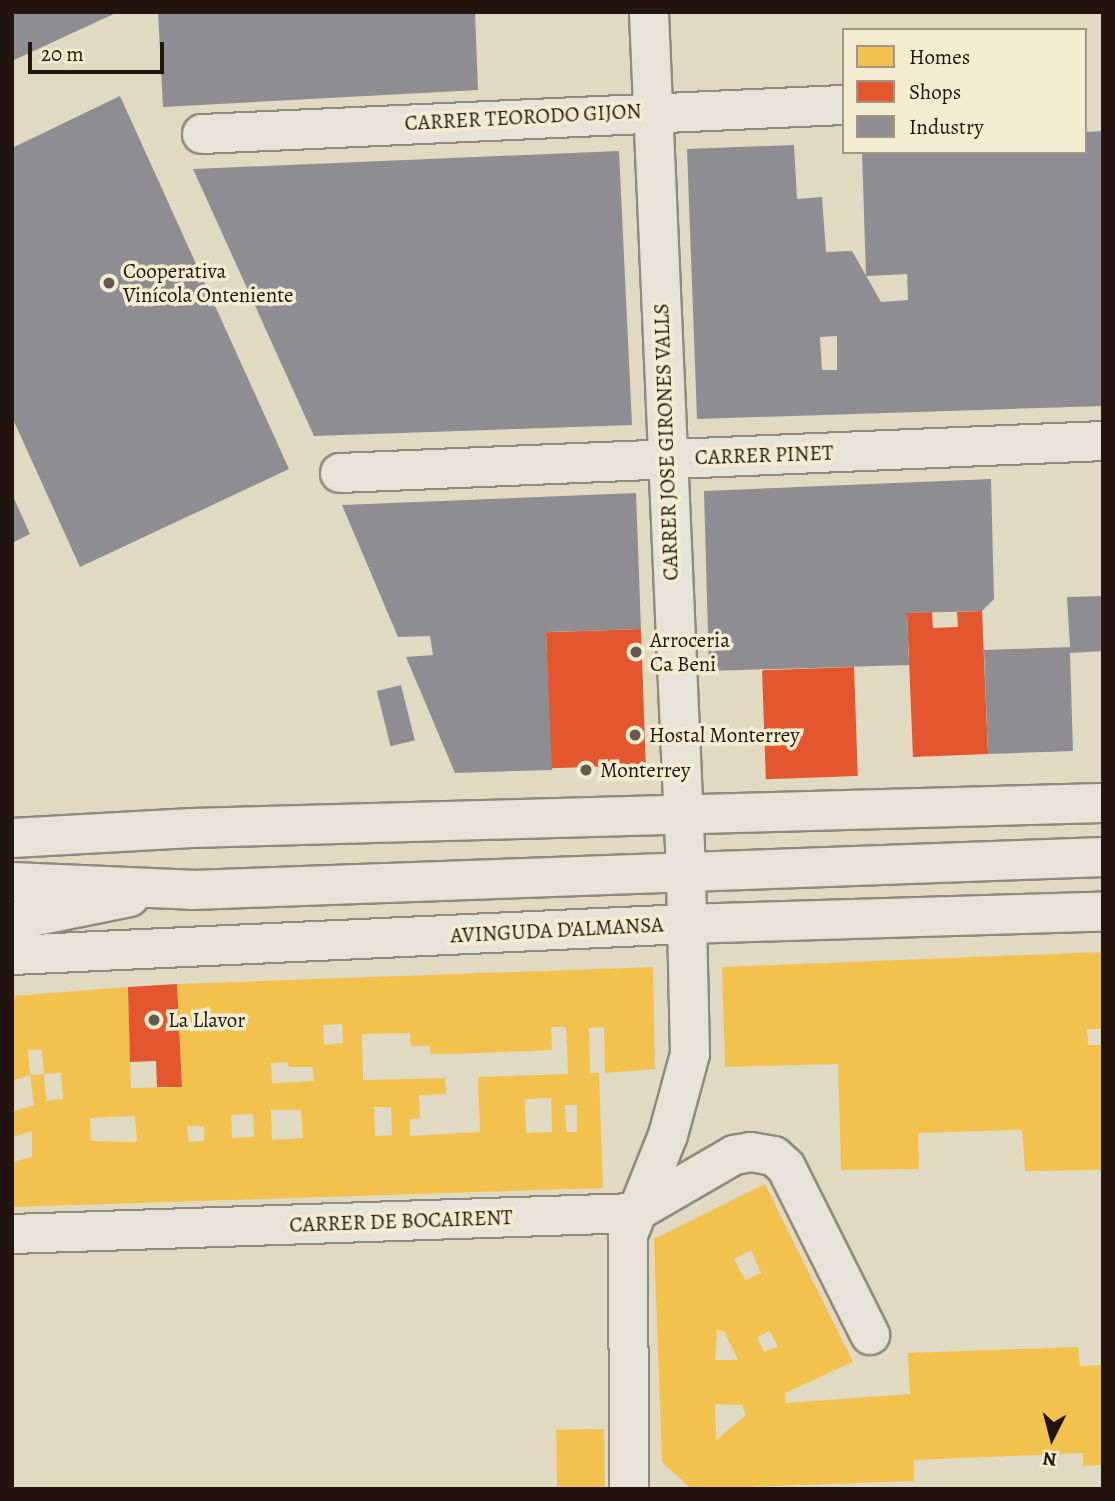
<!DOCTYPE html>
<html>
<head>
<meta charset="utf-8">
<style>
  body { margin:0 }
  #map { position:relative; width:1115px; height:1501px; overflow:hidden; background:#e1dac3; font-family:Alegreya,serif }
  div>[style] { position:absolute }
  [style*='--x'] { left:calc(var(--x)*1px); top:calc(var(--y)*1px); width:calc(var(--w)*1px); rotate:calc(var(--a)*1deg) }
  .homes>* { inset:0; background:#f2c14e; transform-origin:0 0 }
  .shops>* { inset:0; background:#e4572e; transform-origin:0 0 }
  .industry>* { inset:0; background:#8d8d92; transform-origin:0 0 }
  .roads { filter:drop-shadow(2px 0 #8f8a7d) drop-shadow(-2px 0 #8f8a7d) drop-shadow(0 2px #8f8a7d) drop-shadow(0 -2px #8f8a7d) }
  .minor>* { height:38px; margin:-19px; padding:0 19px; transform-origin:19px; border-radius:19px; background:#e7e3d8 }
  .dots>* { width:19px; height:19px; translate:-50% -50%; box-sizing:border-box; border:4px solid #f4ecd0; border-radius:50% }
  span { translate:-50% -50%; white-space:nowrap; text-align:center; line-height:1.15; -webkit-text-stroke:7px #f4ecd0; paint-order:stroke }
  .street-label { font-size:21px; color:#221510 }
  .poi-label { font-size:21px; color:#221510 }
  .left { translate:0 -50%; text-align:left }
  .frame { position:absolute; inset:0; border:14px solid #221510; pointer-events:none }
  .legend { position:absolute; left:842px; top:28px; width:245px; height:126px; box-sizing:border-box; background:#f4ecd0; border:2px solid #a09683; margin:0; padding:9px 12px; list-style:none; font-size:21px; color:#221510 }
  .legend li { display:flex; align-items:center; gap:14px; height:35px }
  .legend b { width:35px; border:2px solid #a09683 }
  .north { position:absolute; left:1017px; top:1403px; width:70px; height:70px; -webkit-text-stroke:5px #f4ecd0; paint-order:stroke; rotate:186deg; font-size:19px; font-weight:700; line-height:28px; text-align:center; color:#221510 }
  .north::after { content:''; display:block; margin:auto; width:24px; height:32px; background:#221510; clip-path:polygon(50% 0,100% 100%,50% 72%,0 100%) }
  .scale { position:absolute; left:28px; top:42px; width:136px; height:32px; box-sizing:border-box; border:4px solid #221510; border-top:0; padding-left:9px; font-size:21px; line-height:24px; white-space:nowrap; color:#221510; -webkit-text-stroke:5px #f4ecd0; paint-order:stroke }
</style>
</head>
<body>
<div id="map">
  <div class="homes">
    <div style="clip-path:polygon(1103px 952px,1103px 1029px,1087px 1029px,1088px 1045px,1103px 1045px,1103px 1170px,1025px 1171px,1022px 1130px,918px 1133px,919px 1169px,841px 1170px,838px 1064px,725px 1067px,722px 967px)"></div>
    <div style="clip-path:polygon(evenodd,653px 967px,655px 1069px,605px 1073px,604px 1027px,589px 1028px,590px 1073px,599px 1073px,603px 1188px,12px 1207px,12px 1162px,32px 1157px,32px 1131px,12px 1137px,12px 1112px,34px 1105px,30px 1075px,44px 1074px,46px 1101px,63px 1099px,61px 1073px,44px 1074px,42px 1050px,28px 1050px,30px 1075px,12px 1081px,12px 996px,128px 987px,131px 1088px,182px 1087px,177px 984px,653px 967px,342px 1024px,343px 1043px,324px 1045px,323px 1025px,342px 1024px,653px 967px,551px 1027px,566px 1027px,568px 1074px,478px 1077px,480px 1132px,410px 1136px,410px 1119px,420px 1118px,419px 1095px,446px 1094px,445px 1078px,363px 1080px,362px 1034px,410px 1033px,411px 1046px,430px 1046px,431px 1054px,451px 1054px,552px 1050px,551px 1027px,653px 967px,287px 1062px,289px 1067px,313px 1067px,314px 1081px,272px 1083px,271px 1063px,287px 1062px,653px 967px,551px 1098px,552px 1132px,526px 1133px,525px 1099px,551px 1098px,653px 967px,565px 1105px,577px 1105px,577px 1132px,566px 1132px,565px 1105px,653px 967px,374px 1107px,391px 1107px,392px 1135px,375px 1136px,374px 1107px,653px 967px,271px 1110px,301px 1110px,303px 1138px,272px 1140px,271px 1110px,653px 967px,253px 1114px,254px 1137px,232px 1138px,231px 1115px,253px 1114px,653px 967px,135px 1116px,137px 1142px,91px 1141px,90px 1118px,135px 1116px,653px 967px,187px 1126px,204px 1126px,204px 1141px,189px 1142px,187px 1126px)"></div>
    <div style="clip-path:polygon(evenodd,765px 1184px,853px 1362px,785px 1393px,786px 1403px,910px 1394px,908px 1353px,1078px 1347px,1080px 1366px,1103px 1365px,1103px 1465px,1083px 1466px,1083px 1453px,914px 1460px,914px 1481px,691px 1489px,662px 1462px,654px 1239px,765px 1184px,751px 1250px,761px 1273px,745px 1280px,734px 1259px,751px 1250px,765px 1184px,717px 1330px,724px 1331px,738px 1360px,715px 1360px,717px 1330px,765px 1184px,770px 1331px,778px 1347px,764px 1352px,757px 1337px,770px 1331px,765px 1184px,715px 1404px,742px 1405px,746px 1415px,716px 1440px,715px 1404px)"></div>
    <div style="left:604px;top:1429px;width:60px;height:48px;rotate:89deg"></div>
  </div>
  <div class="shops">
    <div style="clip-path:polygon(982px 611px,988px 754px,913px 757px,907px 613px,932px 612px,933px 628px,958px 627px,957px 612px)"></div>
    <div style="left:641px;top:629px;width:136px;height:95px;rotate:88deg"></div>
    <div style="left:854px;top:667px;width:109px;height:92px;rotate:88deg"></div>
    <div style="clip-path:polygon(177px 984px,182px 1087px,157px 1087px,156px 1061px,130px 1062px,128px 987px)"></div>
  </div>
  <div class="industry">
    <div style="clip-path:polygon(12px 12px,118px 12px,12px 61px)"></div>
    <div style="clip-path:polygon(158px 12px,475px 12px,478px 90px,163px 107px)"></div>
    <div style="clip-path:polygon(120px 96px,289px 469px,80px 567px,12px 417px,12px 148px)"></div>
    <div style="clip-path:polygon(evenodd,1103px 131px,1103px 406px,697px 419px,687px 149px,794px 145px,797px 199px,822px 197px,826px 252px,852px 251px,881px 302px,908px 300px,907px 274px,866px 276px,862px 152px,1085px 152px,1085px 132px,1103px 131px,837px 336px,837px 370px,822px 370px,820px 337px,837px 336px)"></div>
    <div style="clip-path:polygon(619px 151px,632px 425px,314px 436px,193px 169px)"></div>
    <div style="clip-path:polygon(991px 479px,994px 599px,982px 611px,907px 613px,909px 665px,709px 671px,704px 491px)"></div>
    <div style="clip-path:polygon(636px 493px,641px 629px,546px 632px,552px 770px,455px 773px,406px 657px,433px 655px,430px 636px,398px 637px,342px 505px)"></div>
    <div style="clip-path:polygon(12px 494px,30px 534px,12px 543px)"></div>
    <div style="clip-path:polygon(1103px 596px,1103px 651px,1070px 653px,1073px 751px,988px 754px,984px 650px,1070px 647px,1067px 597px)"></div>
    <div style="left:401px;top:685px;width:57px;height:25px;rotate:76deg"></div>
  </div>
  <div class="roads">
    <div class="minor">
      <div style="--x:202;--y:134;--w:643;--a:-2.59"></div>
      <div style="--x:340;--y:473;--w:764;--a:-2.4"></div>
      <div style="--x:12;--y:838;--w:180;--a:-3.2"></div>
      <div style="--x:192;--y:828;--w:911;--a:-1.57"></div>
      <div style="--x:12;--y:882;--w:180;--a:2.5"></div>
      <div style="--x:192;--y:890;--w:912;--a:-2.07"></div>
      <div style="--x:12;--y:921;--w:120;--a:-11.5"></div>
      <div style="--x:12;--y:955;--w:676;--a:-2.63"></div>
      <div style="--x:687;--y:924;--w:416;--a:-1.7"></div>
      <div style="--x:12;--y:1234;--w:622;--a:-1.93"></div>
      <div style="--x:634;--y:1213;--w:116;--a:-30.1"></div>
      <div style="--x:734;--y:1155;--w:17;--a:-10"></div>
      <div style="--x:751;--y:1152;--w:23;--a:10"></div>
      <div style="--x:774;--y:1156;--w:16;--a:43"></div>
      <div style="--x:786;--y:1167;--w:188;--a:63.4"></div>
      <div style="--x:629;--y:1489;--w:254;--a:-90.2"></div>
      <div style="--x:628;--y:1235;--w:108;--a:-68.2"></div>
      <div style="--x:668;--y:1135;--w:84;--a:-74.8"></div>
      <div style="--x:690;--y:1054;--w:183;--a:-91.3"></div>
      <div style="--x:686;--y:871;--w:860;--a:-92.47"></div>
    </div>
  </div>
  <div class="dots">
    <div style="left:109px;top:283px;background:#655a4f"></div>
    <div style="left:636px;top:652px;background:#655a4f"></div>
    <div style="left:635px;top:735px;background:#655a4f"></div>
    <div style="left:586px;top:770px;background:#655a4f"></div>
    <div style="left:154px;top:1020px;background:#655a4f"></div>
  </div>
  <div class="street-label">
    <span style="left:523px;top:117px;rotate:-3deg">CARRER TEORODO GIJON</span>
    <span style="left:666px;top:442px;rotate:-92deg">CARRER JOSE GIRONES VALLS</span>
    <span style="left:764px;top:455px;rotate:-2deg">CARRER PINET</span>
    <span style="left:557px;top:930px;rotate:-3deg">AVINGUDA D'ALMANSA</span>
    <span style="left:401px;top:1221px;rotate:-2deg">CARRER DE BOCAIRENT</span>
  </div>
  <div class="poi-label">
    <span class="left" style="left:123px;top:283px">Cooperativa<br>Vinícola Onteniente</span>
    <span class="left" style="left:650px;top:652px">Arroceria<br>Ca Beni</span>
    <span class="left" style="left:649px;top:735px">Hostal Monterrey</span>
    <span class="left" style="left:600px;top:770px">Monterrey</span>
    <span class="left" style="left:168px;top:1020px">La Llavor</span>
  </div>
  <div class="frame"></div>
  <ul class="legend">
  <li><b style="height:19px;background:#f2c14e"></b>Homes</li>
  <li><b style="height:19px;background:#e4572e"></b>Shops</li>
  <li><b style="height:19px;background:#8d8d92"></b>Industry</li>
  </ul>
  <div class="north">N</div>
  <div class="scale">20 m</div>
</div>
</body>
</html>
